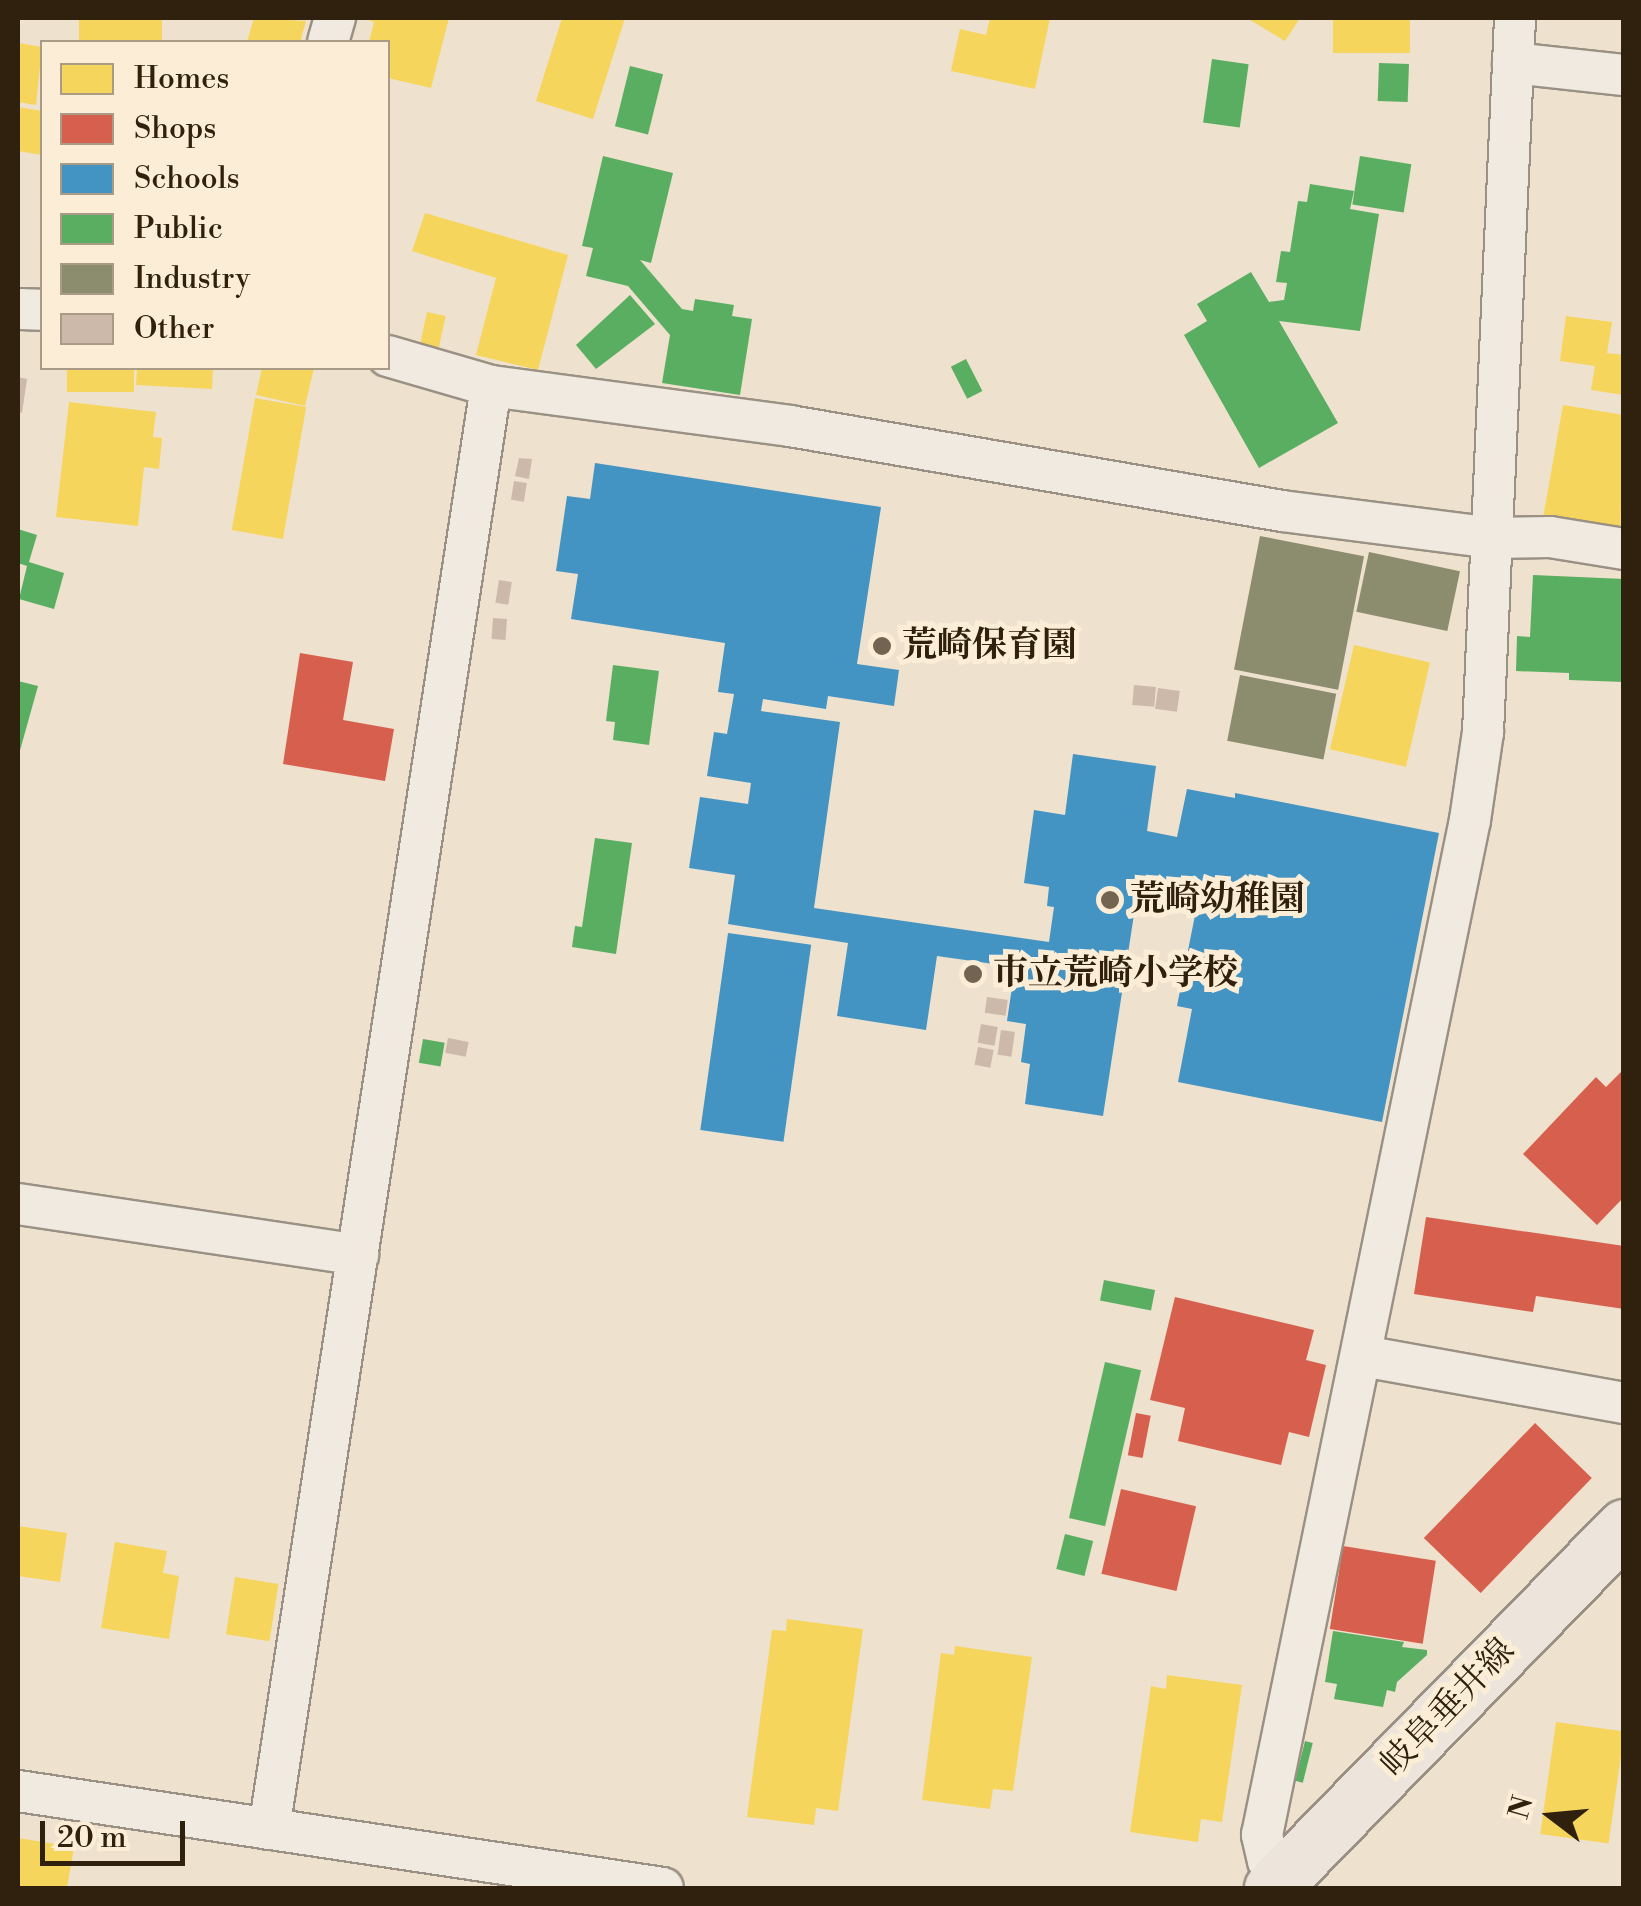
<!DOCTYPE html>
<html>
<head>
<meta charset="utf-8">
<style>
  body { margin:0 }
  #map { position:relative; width:1641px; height:1906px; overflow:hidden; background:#eee1ce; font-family:"Libre Bodoni","Noto Serif JP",serif }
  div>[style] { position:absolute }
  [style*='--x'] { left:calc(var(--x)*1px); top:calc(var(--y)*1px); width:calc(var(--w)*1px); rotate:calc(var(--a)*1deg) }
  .homes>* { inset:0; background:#f6d55c; transform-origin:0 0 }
  .shops>* { inset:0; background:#d6604d; transform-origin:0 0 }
  .schools>* { inset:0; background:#4393c3; transform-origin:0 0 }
  .public>* { inset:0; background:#5aae61; transform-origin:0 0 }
  .industry>* { inset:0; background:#8c8c6e; transform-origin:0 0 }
  .building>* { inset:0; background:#ccb9a9; transform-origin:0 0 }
  .roads { filter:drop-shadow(2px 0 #9a9184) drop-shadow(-2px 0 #9a9184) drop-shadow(0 2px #9a9184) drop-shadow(0 -2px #9a9184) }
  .street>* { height:40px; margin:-20px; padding:0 20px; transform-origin:20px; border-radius:20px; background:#f0eae0 }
  .primary>* { height:55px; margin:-27.5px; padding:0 27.5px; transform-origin:27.5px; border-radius:27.5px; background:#ede5db }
  .dots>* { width:28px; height:28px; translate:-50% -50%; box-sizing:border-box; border:5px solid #fcedd7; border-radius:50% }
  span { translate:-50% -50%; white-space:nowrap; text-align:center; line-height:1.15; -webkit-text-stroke:10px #fcedd7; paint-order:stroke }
  .poi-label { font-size:35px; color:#2f210e; font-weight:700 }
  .left { translate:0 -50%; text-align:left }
  .street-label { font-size:35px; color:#2f210e }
  .frame { position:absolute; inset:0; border:20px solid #2f210e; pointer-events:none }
  .legend { position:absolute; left:40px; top:40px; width:350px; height:330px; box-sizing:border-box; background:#fcedd7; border:2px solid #aa9b87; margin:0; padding:12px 18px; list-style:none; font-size:30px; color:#2f210e }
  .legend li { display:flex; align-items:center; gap:20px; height:50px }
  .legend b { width:50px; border:2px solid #aa9b87 }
  .north { position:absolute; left:1501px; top:1766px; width:100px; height:100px; -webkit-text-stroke:8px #fcedd7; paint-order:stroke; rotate:286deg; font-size:28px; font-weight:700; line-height:40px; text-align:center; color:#2f210e }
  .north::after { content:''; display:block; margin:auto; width:35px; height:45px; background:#2f210e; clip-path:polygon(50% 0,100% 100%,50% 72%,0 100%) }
  .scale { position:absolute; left:40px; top:1821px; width:145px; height:45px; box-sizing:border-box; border:5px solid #2f210e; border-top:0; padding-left:12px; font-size:30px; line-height:35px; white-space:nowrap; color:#2f210e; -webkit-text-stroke:8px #fcedd7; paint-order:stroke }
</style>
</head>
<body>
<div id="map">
  <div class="homes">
    <div style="left:79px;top:18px;width:83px;height:24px"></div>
    <div style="clip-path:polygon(254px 18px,306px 21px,300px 42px,247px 42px)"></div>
    <div style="clip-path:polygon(363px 18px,449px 18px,431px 88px,388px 78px,388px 42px,369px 42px,374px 22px)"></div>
    <div style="clip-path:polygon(562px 18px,625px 18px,593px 119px,536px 101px)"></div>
    <div style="clip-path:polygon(990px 18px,1050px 18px,1035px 89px,951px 71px,960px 29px,986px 35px)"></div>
    <div style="clip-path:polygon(1247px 18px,1300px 18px,1285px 41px)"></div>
    <div style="left:1333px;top:18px;width:77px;height:35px"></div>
    <div style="clip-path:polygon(18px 43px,42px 47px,36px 105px,18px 102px)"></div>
    <div style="clip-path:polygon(18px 107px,42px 111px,42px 155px,18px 151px)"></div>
    <div style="clip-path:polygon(425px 213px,568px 255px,538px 370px,476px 355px,496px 278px,412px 251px)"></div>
    <div style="left:427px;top:312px;width:19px;height:35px;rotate:12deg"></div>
    <div style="clip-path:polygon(1566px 316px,1612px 322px,1607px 353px,1624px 355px,1624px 395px,1591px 390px,1595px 366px,1560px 361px)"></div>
    <div style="left:67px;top:368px;width:67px;height:24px"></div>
    <div style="clip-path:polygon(137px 368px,213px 368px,212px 389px,136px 385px)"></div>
    <div style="clip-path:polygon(262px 368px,314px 368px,305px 406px,256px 395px)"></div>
    <div style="left:255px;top:398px;width:52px;height:134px;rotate:10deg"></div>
    <div style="clip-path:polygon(69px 402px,156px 412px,153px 437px,162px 438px,159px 469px,144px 467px,138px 526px,56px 517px)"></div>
    <div style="clip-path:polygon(1563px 405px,1624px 415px,1620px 531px,1543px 518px)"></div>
    <div style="left:1354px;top:645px;width:78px;height:107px;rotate:13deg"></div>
    <div style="clip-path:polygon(18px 1526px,67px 1533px,60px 1582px,18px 1576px)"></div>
    <div style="clip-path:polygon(115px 1542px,167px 1551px,163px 1573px,179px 1576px,169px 1639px,101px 1628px)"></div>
    <div style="left:235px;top:1577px;width:44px;height:58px;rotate:9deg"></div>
    <div style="clip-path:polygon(787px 1619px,863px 1629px,838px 1811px,816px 1808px,814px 1825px,747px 1817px,772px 1630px,786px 1631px)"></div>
    <div style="clip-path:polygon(955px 1646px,1032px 1657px,1013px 1791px,993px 1789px,990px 1809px,922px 1800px,941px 1653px,954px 1655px)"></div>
    <div style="clip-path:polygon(1167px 1675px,1242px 1685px,1222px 1822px,1201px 1819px,1198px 1842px,1130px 1832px,1151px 1686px,1166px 1689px)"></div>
    <div style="left:1556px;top:1722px;width:69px;height:113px;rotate:8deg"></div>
    <div style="clip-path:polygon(18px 1838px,74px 1847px,67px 1888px,18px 1888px)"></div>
  </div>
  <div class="shops">
    <div style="clip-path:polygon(300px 653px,353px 662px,343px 720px,394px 729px,385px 781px,283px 764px)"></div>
    <div style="clip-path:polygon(1624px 1069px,1624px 1197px,1597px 1225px,1523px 1154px,1596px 1077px,1606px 1087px)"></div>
    <div style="clip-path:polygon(1426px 1217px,1624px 1246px,1624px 1309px,1536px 1296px,1533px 1312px,1414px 1294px)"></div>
    <div style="clip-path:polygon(1175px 1297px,1314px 1330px,1306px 1360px,1326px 1365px,1309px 1437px,1289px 1432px,1281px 1465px,1178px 1441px,1185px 1408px,1150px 1400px)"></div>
    <div style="left:1136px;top:1413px;width:15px;height:43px;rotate:11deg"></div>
    <div style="left:1535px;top:1423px;width:79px;height:160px;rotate:44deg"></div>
    <div style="left:1121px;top:1489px;width:77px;height:87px;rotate:13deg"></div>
    <div style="left:1343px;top:1546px;width:94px;height:84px;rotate:9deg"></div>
  </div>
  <div class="schools">
    <div style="clip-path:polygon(595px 463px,881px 507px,857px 664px,899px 670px,894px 706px,828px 696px,826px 709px,763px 699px,761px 711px,840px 722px,814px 908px,1049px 942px,1054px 907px,1047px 906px,1049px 887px,1024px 883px,1034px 810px,1065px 815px,1073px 754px,1156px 766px,1147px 831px,1177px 837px,1187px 789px,1235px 798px,1235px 793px,1439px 833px,1382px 1122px,1178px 1082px,1192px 1009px,1177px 1006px,1199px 895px,1139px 882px,1103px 1116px,1025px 1104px,1030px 1064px,1021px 1062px,1026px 1024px,1007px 1021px,1015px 967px,937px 956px,926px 1030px,837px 1016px,848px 943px,728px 924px,735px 875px,689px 868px,700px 797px,748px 804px,751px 783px,707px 776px,714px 732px,727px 734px,734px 694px,718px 692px,725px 643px,571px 619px,578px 574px,556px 571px,567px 496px,590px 499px)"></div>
    <div style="left:728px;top:933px;width:84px;height:199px;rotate:8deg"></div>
  </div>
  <div class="public">
    <div style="left:1212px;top:59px;width:37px;height:64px;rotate:8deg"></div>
    <div style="left:1379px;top:63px;width:30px;height:38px;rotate:2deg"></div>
    <div style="left:630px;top:66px;width:34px;height:62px;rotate:14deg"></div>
    <div style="clip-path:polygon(603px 156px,673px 173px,651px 263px,640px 260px,682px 309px,693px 311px,695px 299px,734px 305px,732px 316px,752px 319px,740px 395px,662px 383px,670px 335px,628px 286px,586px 276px,593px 248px,582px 246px)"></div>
    <div style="left:1360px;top:156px;width:52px;height:49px;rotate:9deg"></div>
    <div style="clip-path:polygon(1310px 184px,1354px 191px,1350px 209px,1379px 214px,1360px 331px,1279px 321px,1338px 423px,1259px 468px,1184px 335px,1207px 321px,1197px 304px,1251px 272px,1269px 302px,1284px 300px,1287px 283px,1276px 282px,1281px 251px,1290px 252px,1298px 201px,1307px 202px)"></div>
    <div style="clip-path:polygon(630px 295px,655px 324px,596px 369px,576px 345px)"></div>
    <div style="left:966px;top:359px;width:36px;height:17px;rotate:63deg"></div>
    <div style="clip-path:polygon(18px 529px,37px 535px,29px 562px,64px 573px,54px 609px,19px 599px,27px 566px,18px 563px)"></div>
    <div style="clip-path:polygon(1533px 575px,1624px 579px,1624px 682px,1569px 680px,1569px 673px,1516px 671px,1517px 636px,1530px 637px)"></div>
    <div style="clip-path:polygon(613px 665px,659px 671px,649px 745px,613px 740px,615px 722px,606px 721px)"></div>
    <div style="clip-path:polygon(18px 681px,38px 686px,19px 754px,18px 753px)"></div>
    <div style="clip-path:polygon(595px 838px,632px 843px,616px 954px,572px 947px,575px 926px,582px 927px)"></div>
    <div style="left:423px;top:1039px;width:22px;height:24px;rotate:10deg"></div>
    <div style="left:1104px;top:1280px;width:52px;height:21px;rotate:11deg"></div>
    <div style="left:1105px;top:1362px;width:37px;height:160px;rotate:13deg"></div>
    <div style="left:1065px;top:1534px;width:29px;height:36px;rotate:14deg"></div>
    <div style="clip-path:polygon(1333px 1631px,1404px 1642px,1402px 1647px,1427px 1650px,1427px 1655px,1397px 1682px,1395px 1692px,1387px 1690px,1383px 1707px,1334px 1699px,1337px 1684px,1325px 1682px)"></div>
    <div style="left:1305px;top:1741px;width:8px;height:41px;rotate:14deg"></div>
  </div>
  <div class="industry">
    <div style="left:1260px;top:536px;width:106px;height:136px;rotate:11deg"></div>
    <div style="left:1369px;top:552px;width:93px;height:61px;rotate:12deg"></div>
    <div style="left:1240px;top:675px;width:98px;height:67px;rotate:11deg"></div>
  </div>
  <div class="building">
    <div style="clip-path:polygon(18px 377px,27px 379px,22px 413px,18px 412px)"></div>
    <div style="clip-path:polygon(519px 458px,532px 459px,529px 479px,515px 476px)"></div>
    <div style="left:514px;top:481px;width:13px;height:19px;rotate:9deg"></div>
    <div style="left:499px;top:580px;width:13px;height:23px;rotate:9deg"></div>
    <div style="left:493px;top:618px;width:14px;height:21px;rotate:4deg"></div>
    <div style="left:1134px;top:685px;width:22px;height:20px;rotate:5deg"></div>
    <div style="left:1158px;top:688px;width:22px;height:21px;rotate:8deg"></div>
    <div style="left:996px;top:967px;width:17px;height:17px;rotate:10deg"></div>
    <div style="left:987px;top:997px;width:21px;height:16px;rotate:8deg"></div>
    <div style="left:981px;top:1024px;width:17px;height:19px;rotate:10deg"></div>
    <div style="left:1001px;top:1030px;width:14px;height:25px;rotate:8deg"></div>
    <div style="left:448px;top:1038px;width:21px;height:15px;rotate:11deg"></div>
    <div style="left:978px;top:1047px;width:16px;height:18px;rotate:11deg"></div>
  </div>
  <div class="roads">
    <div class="street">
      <div style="--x:328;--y:42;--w:25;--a:-74"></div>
      <div style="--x:1513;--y:63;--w:112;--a:6.2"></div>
      <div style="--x:18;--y:309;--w:24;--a:2"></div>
      <div style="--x:388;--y:356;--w:107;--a:16.2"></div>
      <div style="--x:491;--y:386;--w:302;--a:7.6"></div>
      <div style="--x:790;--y:426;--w:499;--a:9.8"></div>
      <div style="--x:1282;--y:511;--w:214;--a:7.3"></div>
      <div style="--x:1494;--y:538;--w:56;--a:-1"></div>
      <div style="--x:1550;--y:537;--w:75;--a:9.2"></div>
      <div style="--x:18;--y:1204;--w:344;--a:8.5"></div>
      <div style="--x:1363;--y:1356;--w:265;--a:10.2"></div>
      <div style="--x:18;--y:1791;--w:652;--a:8.55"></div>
      <div style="--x:269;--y:1829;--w:1460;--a:-81.25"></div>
      <div style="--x:1283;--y:1876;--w:21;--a:-135"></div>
      <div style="--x:1268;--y:1861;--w:27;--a:-103"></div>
      <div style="--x:1262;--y:1835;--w:1036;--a:-78.42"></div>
      <div style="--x:1470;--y:820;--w:89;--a:-81.6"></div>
      <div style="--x:1483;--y:732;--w:715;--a:-87.43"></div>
    </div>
    <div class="primary">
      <div style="--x:1272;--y:1888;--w:504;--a:-45.72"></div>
    </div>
  </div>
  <div class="dots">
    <div style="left:882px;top:646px;background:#726451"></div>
    <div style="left:1110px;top:900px;background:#726451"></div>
    <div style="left:973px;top:974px;background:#726451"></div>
  </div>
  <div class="poi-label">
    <span class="left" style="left:902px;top:646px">荒崎保育園</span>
    <span class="left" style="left:1130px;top:900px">荒崎幼稚園</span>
    <span class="left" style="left:993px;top:974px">市立荒崎小学校</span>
  </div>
  <div class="street-label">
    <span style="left:1448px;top:1708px;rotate:-46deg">岐阜垂井線</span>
  </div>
  <div class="frame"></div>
  <ul class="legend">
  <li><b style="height:28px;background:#f6d55c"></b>Homes</li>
  <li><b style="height:28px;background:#d6604d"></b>Shops</li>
  <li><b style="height:28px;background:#4393c3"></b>Schools</li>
  <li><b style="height:28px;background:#5aae61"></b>Public</li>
  <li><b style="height:28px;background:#8c8c6e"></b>Industry</li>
  <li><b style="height:28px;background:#ccb9a9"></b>Other</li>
  </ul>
  <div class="north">N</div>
  <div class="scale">20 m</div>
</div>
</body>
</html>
